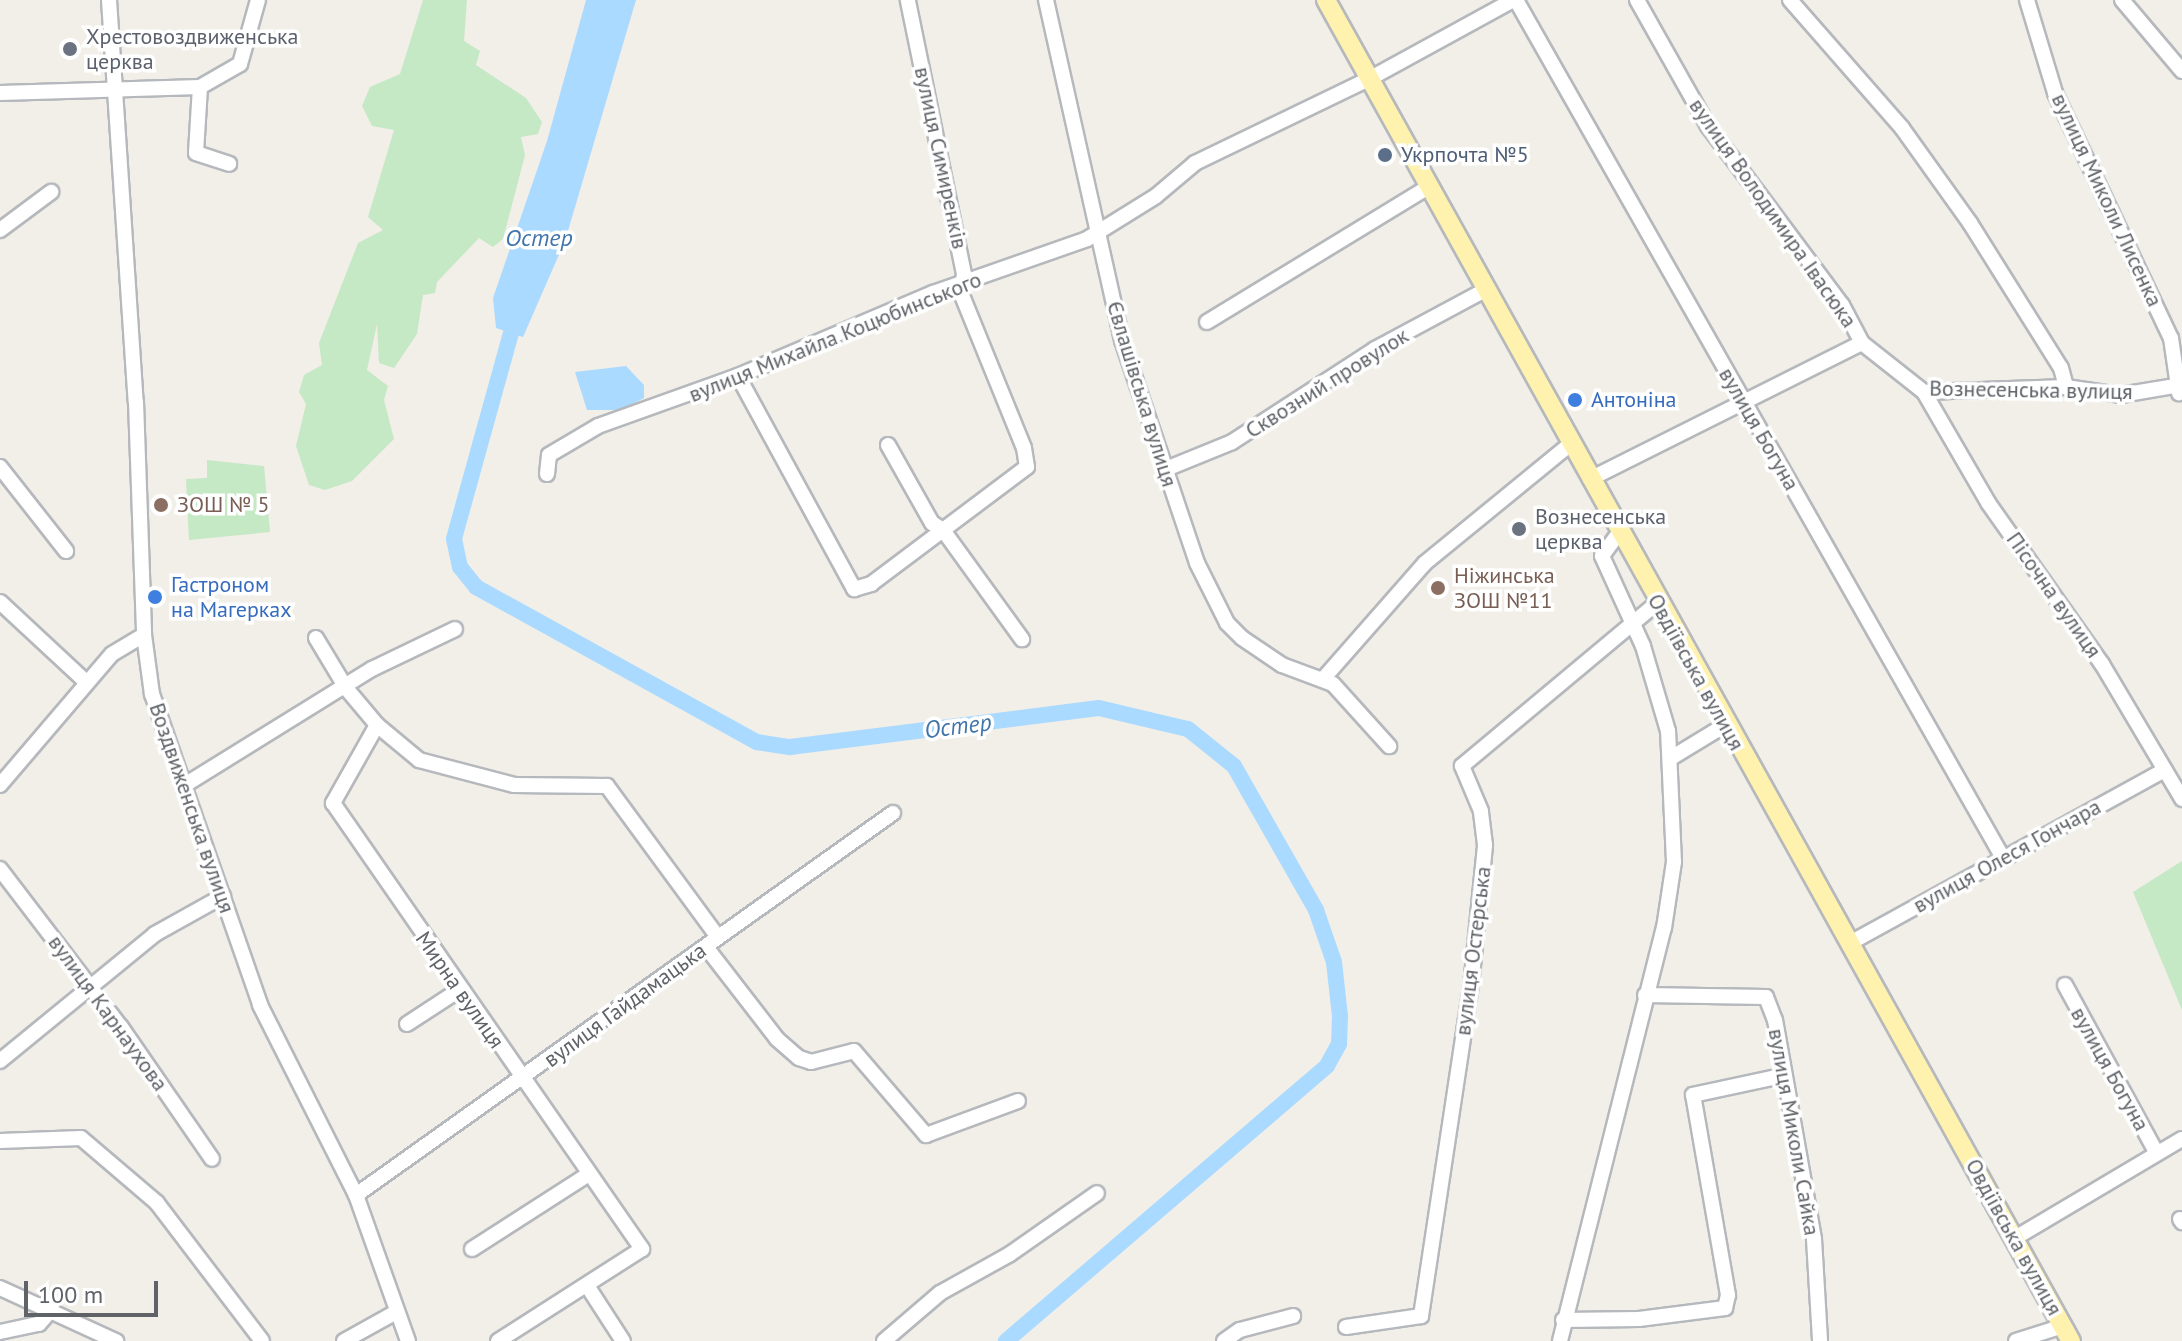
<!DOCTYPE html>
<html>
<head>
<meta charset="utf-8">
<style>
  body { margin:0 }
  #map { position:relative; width:2182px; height:1341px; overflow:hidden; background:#f1efe8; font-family:"PT Sans",sans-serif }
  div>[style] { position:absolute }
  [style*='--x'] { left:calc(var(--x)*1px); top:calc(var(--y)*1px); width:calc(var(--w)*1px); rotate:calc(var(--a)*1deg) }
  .green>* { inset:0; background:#c5e8c5 }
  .water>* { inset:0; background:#aadaff }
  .river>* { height:16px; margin:-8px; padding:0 8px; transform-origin:8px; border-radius:8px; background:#aadaff }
  .roads { filter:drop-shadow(2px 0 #b5b8bc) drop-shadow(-2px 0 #b5b8bc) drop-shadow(0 2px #b5b8bc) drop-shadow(0 -2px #b5b8bc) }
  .minor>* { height:14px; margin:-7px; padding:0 7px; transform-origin:7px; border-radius:7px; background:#fff }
  .major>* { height:18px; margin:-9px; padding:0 9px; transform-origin:9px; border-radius:9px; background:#fff2af }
  .dots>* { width:22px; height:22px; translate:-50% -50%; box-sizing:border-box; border:4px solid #fff; border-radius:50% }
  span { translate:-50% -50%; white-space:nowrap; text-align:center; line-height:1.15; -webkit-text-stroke:7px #fff; paint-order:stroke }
  .worship-label { font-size:22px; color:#5b616d }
  .left { translate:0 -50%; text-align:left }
  .service-label { font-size:22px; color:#4e5e75 }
  .street-label { font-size:22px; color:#5f6368 }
  .shop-label { font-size:22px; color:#366cbe }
  .education-label { font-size:22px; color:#785e54 }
  .water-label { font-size:24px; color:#4174aa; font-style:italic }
  .scale { position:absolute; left:24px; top:1281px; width:134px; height:36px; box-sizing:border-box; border:4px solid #5f6368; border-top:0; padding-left:10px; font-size:24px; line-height:28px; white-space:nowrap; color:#5f6368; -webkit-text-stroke:6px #fff; paint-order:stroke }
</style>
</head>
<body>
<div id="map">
  <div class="green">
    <div style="clip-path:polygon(423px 0,467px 0,464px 41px,480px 51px,476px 65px,526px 98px,542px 122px,538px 134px,521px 137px,525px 155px,503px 239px,493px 247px,479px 238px,437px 282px,435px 293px,423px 295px,417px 334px,394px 368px,379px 363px,377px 324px,367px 370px,388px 386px,384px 400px,394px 439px,352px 481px,325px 490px,309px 485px,296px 446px,306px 404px,299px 392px,304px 375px,322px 365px,319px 343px,358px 243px,383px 230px,368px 217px,394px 130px,372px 126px,362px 106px,370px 87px,400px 74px)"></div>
    <div style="clip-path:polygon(207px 460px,264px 466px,270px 532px,189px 540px,186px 479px,207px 478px)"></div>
    <div style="clip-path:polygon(2182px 861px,2182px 1010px,2133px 892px)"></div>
  </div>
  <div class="water">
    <div style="clip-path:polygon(586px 0,636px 0,565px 241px,523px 337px,496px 328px,493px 298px,547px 141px)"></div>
    <div style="clip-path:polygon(626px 366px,644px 385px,644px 398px,622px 410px,587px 410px,575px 372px)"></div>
  </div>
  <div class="river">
    <div style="--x:516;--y:315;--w:232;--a:105.5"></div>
    <div style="--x:454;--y:539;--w:29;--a:78"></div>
    <div style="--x:460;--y:567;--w:26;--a:51"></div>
    <div style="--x:476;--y:587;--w:321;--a:28.9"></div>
    <div style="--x:757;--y:742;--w:33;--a:9"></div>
    <div style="--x:790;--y:747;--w:311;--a:-7.2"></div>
    <div style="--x:1099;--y:708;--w:91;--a:13.3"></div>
    <div style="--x:1188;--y:729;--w:59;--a:38.8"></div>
    <div style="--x:1234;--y:766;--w:166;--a:60.3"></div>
    <div style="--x:1316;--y:910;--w:55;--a:70.9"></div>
    <div style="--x:1334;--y:962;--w:54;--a:83.7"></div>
    <div style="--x:1340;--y:1016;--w:28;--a:92"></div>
    <div style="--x:1339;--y:1044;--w:25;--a:119"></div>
    <div style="--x:1327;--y:1066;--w:423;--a:139.4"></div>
  </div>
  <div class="roads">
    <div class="minor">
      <div style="--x:109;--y:0;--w:403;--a:86.2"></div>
      <div style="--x:136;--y:402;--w:233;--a:88"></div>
      <div style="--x:144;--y:635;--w:60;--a:82.3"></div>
      <div style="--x:152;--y:694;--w:329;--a:70.8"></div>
      <div style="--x:260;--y:1005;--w:213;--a:63.2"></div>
      <div style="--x:356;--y:1195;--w:155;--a:70.4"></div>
      <div style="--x:1046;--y:0;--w:348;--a:77.4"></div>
      <div style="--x:1122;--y:340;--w:235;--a:71.4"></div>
      <div style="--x:1197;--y:563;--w:67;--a:63.4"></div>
      <div style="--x:1227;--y:623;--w:21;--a:45"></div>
      <div style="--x:1242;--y:638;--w:48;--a:34"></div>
      <div style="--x:1282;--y:665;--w:54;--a:20.4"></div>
      <div style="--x:1333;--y:684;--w:84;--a:47.9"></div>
      <div style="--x:1516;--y:0;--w:987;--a:60.42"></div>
      <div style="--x:1637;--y:0;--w:145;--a:60.6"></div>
      <div style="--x:1708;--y:126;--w:224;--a:53.2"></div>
      <div style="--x:1842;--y:305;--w:43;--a:62.2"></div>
      <div style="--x:1790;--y:0;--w:170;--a:48.8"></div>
      <div style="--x:1902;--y:128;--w:117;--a:54.4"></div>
      <div style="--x:1970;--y:223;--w:171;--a:57.9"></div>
      <div style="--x:2061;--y:368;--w:20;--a:75"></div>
      <div style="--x:2027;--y:0;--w:97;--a:73.2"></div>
      <div style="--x:2055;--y:93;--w:271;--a:64.7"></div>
      <div style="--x:2171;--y:338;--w:56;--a:81.7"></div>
      <div style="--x:2122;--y:0;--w:93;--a:49.8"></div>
      <div style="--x:200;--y:87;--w:66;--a:93.5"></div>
      <div style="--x:196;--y:153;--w:35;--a:18"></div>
      <div style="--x:0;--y:93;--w:200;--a:-1.7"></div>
      <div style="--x:200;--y:87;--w:46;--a:-29.9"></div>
      <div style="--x:240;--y:64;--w:66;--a:-74.3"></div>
      <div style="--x:0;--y:230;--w:64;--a:-36.7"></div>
      <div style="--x:1207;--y:322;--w:259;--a:-31.4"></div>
      <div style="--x:738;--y:376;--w:243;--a:61.4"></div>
      <div style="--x:854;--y:589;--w:18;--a:-16"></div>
      <div style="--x:871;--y:584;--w:195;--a:-36.9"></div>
      <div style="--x:1027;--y:467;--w:19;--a:-99"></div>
      <div style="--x:1024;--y:448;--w:167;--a:-112.1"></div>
      <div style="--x:961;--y:293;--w:19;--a:-81"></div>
      <div style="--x:964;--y:274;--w:280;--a:-101.6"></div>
      <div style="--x:1924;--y:392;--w:129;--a:59.9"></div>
      <div style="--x:1989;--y:504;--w:196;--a:54.8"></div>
      <div style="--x:2102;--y:664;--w:157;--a:59.3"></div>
      <div style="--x:888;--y:445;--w:90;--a:60.6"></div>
      <div style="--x:932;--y:523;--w:13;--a:32"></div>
      <div style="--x:943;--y:530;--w:135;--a:54.1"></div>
      <div style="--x:0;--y:467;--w:107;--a:51.8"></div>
      <div style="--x:1166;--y:469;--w:71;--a:-22.2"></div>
      <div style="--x:1232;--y:442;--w:171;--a:-33"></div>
      <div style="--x:1375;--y:349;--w:125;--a:-28.2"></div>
      <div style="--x:547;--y:474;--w:19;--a:-84"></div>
      <div style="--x:549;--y:455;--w:57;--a:-30.6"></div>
      <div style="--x:598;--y:426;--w:149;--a:-19.7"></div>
      <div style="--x:738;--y:376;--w:212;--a:-23.1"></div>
      <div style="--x:933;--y:293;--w:163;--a:-19.3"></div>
      <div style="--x:1087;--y:239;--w:81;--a:-31.9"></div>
      <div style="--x:1156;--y:196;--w:51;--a:-40.2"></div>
      <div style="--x:1195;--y:163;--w:193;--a:-25.8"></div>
      <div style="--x:1369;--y:79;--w:164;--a:-28.7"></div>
      <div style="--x:1590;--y:479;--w:304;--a:-26.6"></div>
      <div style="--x:1862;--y:343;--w:79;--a:38.3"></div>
      <div style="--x:1924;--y:392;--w:142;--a:-2"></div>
      <div style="--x:2066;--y:387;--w:56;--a:8.3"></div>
      <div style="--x:2121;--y:395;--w:55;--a:-9.5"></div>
      <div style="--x:2175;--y:386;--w:9;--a:41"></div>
      <div style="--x:0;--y:602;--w:117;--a:42.9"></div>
      <div style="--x:316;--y:638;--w:58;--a:59"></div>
      <div style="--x:346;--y:688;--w:48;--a:50"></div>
      <div style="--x:377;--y:725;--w:55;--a:39.8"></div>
      <div style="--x:419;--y:760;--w:98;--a:14.7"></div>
      <div style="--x:514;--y:785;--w:93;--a:0.6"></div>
      <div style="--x:607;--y:786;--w:187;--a:53.7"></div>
      <div style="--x:1323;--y:679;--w:154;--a:-48.7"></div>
      <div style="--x:1425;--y:563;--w:186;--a:-39.3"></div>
      <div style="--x:377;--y:725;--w:90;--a:119.4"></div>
      <div style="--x:333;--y:803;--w:543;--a:55.28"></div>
      <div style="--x:642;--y:1249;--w:171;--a:147.4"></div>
      <div style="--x:1671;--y:758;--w:63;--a:-31.4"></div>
      <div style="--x:0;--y:785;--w:172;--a:-49.5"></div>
      <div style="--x:112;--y:654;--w:37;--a:-31"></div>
      <div style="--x:183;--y:786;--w:222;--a:-31.8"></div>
      <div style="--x:372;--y:669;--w:92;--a:-25.7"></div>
      <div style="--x:0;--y:869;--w:199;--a:52.6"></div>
      <div style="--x:121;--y:1027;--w:160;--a:55.4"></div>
      <div style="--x:1850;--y:943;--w:359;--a:-28.8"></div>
      <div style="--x:706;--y:947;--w:116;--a:52.3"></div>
      <div style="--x:777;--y:1039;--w:29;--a:41"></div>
      <div style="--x:799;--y:1058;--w:13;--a:18"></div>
      <div style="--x:811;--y:1062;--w:44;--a:-14.3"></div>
      <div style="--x:854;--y:1051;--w:111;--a:49.4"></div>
      <div style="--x:926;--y:1135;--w:98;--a:-20.3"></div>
      <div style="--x:2065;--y:985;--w:190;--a:61.4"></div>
      <div style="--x:1645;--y:995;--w:121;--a:0.9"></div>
      <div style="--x:1766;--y:997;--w:25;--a:69"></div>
      <div style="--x:1775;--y:1020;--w:222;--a:79.9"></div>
      <div style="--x:1814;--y:1239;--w:102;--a:86.6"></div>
      <div style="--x:407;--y:1024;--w:62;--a:-33.2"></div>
      <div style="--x:0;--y:1061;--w:200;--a:-39.3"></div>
      <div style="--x:155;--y:934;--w:78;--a:-29.2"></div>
      <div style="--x:0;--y:1141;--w:81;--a:-2.1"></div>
      <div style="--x:81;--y:1138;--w:100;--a:40.5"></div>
      <div style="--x:157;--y:1203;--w:173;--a:52.7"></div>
      <div style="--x:356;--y:1195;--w:659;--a:-35.43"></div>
      <div style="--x:2180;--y:1219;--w:4;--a:56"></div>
      <div style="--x:2015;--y:1238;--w:194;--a:-30.7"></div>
      <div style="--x:472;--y:1249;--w:139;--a:-32.7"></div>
      <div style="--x:588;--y:1287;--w:64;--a:57.1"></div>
      <div style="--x:0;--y:1288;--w:128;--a:24.6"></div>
      <div style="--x:1563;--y:1320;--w:76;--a:-0.8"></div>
      <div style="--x:1639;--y:1319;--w:87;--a:-7.3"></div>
      <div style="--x:1725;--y:1308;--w:13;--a:-77"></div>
      <div style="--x:1728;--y:1295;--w:203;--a:-99.9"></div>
      <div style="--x:1693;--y:1095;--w:91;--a:-12.1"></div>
      <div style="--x:1346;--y:1327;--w:76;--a:-8.3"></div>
      <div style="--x:1421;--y:1316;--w:334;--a:-81.4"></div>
      <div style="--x:1471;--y:986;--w:142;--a:-84.3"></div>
      <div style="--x:1485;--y:845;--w:34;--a:-97"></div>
      <div style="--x:1481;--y:811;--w:49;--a:-112.9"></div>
      <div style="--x:1462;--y:766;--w:254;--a:-39.9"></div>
      <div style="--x:0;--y:1332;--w:40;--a:-12"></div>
      <div style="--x:39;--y:1324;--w:20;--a:-49"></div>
      <div style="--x:344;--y:1341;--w:60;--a:-29.1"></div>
      <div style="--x:884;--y:1341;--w:74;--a:-40.6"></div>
      <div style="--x:940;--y:1293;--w:80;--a:-29.1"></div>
      <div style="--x:1010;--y:1254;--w:106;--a:-35"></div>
      <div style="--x:1224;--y:1341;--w:19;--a:-35"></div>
      <div style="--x:1240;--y:1330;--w:55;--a:-14.8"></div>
      <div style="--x:1560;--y:1341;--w:426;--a:-75.9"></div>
      <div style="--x:1664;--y:928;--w:67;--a:-81.4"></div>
      <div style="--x:1674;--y:862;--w:131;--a:-92.6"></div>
      <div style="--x:1668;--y:731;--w:89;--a:-106.4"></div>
      <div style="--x:1643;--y:646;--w:99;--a:-114.5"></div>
      <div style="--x:1602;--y:556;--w:29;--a:-54"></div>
      <div style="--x:2016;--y:1341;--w:49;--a:-17.7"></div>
    </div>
    <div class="major">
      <div style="--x:1326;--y:0;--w:1534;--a:60.95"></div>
    </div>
  </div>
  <div class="dots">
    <div style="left:70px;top:49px;background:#6b7280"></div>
    <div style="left:1385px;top:155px;background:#5c6f8a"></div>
    <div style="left:1575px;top:400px;background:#3f7fe0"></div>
    <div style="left:161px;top:505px;background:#8d6e63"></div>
    <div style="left:1519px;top:529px;background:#6b7280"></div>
    <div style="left:1438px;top:588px;background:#8d6e63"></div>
    <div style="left:155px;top:597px;background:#3f7fe0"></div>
  </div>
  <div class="worship-label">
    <span class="left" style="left:86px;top:49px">Хрестовоздвиженська<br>церква</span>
    <span class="left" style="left:1535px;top:529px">Вознесенська<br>церква</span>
  </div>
  <div class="service-label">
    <span class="left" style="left:1401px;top:155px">Укрпочта №5</span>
  </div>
  <div class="street-label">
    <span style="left:941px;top:158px;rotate:78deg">вулиця Симиренків</span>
    <span style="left:2107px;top:200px;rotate:65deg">вулиця Миколи Лисенка</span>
    <span style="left:1773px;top:213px;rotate:55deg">вулиця Володимира Івасюка</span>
    <span style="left:835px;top:337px;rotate:-22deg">вулиця Михайла Коцюбинського</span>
    <span style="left:1327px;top:383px;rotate:-32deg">Сквозний провулок</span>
    <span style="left:2031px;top:390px;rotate:1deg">Вознесенська вулиця</span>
    <span style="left:1142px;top:394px;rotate:73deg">Євлашівська вулиця</span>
    <span style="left:1759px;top:429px;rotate:60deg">вулиця Богуна</span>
    <span style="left:2054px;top:595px;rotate:55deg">Пісочна вулиця</span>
    <span style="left:1696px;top:672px;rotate:61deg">Овдіївська вулиця</span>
    <span style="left:192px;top:808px;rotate:71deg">Воздвиженська вулиця</span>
    <span style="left:2007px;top:856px;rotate:-29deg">вулиця Олеся Гончара</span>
    <span style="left:1473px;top:951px;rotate:-83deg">вулиця Остерська</span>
    <span style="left:460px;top:990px;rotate:55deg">Мирна вулиця</span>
    <span style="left:625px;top:1005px;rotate:-36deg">вулиця Гайдамацька</span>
    <span style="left:108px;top:1013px;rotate:54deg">вулиця Карнаухова</span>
    <span style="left:2110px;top:1069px;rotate:61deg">вулиця Богуна</span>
    <span style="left:1794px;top:1132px;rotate:80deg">вулиця Миколи Сайка</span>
    <span style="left:2014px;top:1237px;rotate:61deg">Овдіївська вулиця</span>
  </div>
  <div class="shop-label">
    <span class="left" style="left:1591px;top:400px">Антоніна</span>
    <span class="left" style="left:171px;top:597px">Гастроном<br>на Магерках</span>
  </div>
  <div class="education-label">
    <span class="left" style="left:177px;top:505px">ЗОШ № 5</span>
    <span class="left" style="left:1454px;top:588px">Ніжинська<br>ЗОШ №11</span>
  </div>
  <div class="water-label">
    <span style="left:539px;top:238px">Остер</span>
    <span style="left:958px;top:726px;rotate:-7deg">Остер</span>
  </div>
  <div class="scale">100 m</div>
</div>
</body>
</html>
